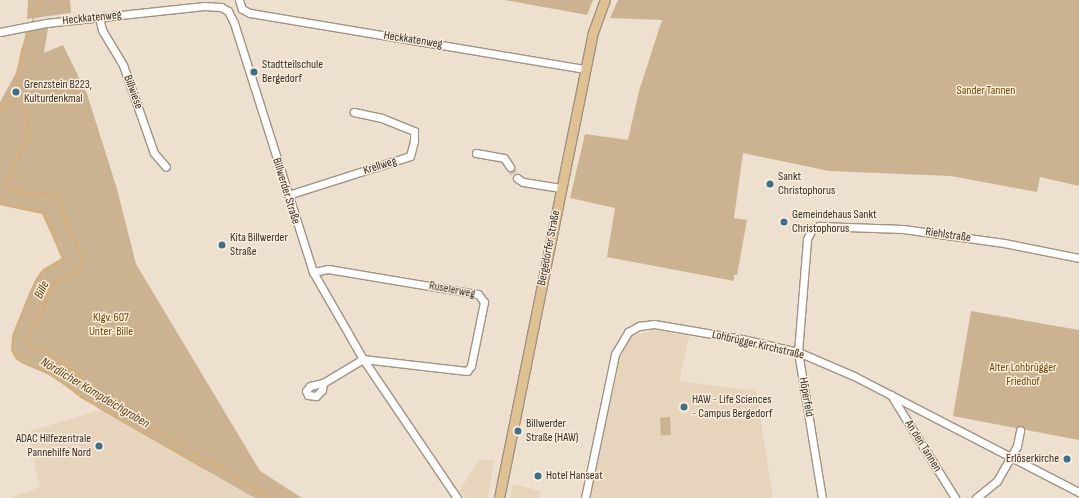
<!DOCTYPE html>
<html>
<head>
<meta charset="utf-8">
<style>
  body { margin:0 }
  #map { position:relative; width:1079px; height:498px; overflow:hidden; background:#eee0ce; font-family:"Sofia Sans Condensed",sans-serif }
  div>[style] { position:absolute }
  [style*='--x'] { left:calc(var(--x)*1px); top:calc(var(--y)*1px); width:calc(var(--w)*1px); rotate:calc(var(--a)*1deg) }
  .built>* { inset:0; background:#e7d4bc }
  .green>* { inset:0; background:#cbb291; transform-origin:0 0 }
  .stream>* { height:2px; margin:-1px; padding:0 1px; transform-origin:1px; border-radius:1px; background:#d5ae78 }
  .minor-tunnel>* { height:7px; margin-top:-3.5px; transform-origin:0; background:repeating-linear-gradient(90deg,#c9bdad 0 7px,transparent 0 10.5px) }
  .roads { filter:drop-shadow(1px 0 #a09382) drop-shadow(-1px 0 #a09382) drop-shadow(0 1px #a09382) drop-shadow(0 -1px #a09382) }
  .minor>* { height:7px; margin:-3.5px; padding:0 3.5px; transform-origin:3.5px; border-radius:3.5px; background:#fff }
  .major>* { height:9px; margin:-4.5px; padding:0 4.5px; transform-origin:4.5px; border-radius:4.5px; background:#dfc192 }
  .dots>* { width:11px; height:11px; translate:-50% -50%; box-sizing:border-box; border:2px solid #fbeddb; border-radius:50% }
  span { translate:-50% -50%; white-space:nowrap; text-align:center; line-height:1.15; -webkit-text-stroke:3px #fbeddb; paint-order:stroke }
  .street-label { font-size:12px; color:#342f28 }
  .poi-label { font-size:12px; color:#342f28 }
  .left { translate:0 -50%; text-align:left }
  .right { translate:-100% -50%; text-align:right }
  .park-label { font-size:12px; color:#6f4a04 }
  .water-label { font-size:13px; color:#5b4016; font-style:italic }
</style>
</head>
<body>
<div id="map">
  <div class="built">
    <div style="clip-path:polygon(654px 330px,689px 336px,679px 381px,756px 391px,773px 498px,590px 498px,622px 349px,632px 336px)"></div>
    <div style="clip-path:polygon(101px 410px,228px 481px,255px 498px,9px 498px,40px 487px,27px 432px)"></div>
    <div style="clip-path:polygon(479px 460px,494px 460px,488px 498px,466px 498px,459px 491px)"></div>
    <div style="clip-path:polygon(513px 484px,540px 491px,539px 498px,510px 498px)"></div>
  </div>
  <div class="green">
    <div style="clip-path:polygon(28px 0,70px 0,71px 13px,27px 19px)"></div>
    <div style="clip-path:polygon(505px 0,593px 0,587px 15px)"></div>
    <div style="clip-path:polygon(618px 0,1079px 0,1079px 186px,1040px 177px,1037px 192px,951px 176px,829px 171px,743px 153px,734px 218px,747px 220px,737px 275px,734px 275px,734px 281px,607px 257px,615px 208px,570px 198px,585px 134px,628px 140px,639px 91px,662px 20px,610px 18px)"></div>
    <div style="clip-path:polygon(48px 28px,44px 53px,63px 45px,87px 94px,117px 189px,136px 264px,260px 471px,302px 498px,255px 498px,101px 410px,49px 375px,21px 363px,13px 355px,12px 336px,35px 280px,43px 269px,62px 258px,42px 214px,0 205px,0 102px,16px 73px,26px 32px)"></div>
    <div style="clip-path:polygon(971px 311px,1079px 330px,1079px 440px,953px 416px)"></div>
    <div style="left:670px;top:417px;width:18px;height:10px;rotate:87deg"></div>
  </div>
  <div class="stream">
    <div style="--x:575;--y:5;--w:5;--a:-79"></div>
    <div style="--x:32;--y:23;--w:25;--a:-69"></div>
    <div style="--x:30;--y:29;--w:22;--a:111"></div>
    <div style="--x:22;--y:50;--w:32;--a:101"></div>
    <div style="--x:16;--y:81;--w:31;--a:69"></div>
    <div style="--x:27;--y:110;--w:12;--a:85"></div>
    <div style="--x:28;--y:122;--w:22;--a:100"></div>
    <div style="--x:24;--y:144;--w:46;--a:113.2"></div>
    <div style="--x:6;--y:186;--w:23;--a:20"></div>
    <div style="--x:28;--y:194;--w:22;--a:3"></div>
    <div style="--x:50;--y:195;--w:11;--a:22"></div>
    <div style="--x:60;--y:199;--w:30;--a:75"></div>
    <div style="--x:68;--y:228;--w:23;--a:61"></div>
    <div style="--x:79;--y:248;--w:16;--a:76"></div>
    <div style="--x:83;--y:264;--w:16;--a:125"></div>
    <div style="--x:74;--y:277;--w:19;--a:168"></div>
    <div style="--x:55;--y:281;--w:43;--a:113.6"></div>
    <div style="--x:38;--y:320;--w:21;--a:125"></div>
    <div style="--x:26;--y:337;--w:5;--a:90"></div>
    <div style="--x:26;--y:342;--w:6;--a:51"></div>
    <div style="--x:30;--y:347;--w:22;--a:18"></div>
    <div style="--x:51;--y:354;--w:36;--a:37"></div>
    <div style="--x:80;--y:376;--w:23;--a:49"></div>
    <div style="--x:95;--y:393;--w:204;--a:31"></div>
    <div style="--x:0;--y:111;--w:28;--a:-41"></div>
    <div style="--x:0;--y:200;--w:4;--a:-76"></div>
    <div style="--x:0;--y:204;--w:45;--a:11.6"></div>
    <div style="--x:44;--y:213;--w:50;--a:67.6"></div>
    <div style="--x:63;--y:259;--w:26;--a:148"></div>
    <div style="--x:41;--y:273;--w:21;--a:119"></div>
    <div style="--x:31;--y:291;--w:48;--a:111.8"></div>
    <div style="--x:13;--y:336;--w:14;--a:94"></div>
    <div style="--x:12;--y:350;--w:10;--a:61"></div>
    <div style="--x:17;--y:359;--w:39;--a:24"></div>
    <div style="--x:53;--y:375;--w:36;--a:38"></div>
    <div style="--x:81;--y:397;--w:140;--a:30"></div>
  </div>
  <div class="minor-tunnel">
    <div style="--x:510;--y:167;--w:13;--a:58"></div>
  </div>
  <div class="roads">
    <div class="minor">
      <div style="--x:239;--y:0;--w:9;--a:72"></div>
      <div style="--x:242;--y:9;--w:9;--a:27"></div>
      <div style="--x:250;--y:13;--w:340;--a:9.5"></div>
      <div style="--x:99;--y:17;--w:13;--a:77"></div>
      <div style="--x:102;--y:30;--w:41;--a:59"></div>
      <div style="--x:123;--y:65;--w:93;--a:70.6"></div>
      <div style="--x:154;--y:153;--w:18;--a:49"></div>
      <div style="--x:0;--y:32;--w:47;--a:-11.1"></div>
      <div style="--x:46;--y:23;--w:159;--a:-6.1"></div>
      <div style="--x:204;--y:6;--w:17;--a:3"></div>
      <div style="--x:221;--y:7;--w:8;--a:30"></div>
      <div style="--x:228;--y:11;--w:13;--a:63"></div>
      <div style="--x:234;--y:23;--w:261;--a:72.4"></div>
      <div style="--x:313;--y:272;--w:100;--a:60.1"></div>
      <div style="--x:363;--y:359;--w:168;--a:55.9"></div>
      <div style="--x:476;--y:153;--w:28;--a:10"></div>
      <div style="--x:504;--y:158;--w:11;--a:56"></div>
      <div style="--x:517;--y:178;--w:7;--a:34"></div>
      <div style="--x:523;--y:182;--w:38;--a:9"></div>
      <div style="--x:288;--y:195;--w:128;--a:-17.7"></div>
      <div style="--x:410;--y:156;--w:16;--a:-75"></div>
      <div style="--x:414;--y:141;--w:10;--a:-90"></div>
      <div style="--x:414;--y:131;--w:35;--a:-158"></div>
      <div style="--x:382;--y:118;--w:29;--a:-168"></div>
      <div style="--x:313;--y:272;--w:15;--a:-11"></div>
      <div style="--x:328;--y:269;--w:152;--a:9.5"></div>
      <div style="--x:478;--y:294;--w:10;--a:53"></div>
      <div style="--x:484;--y:302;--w:65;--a:101.5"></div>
      <div style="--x:471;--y:366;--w:6;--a:129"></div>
      <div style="--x:467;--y:371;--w:105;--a:-173.4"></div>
      <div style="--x:363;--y:359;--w:47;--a:149"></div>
      <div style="--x:323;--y:383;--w:13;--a:167"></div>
      <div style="--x:310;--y:386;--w:6;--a:129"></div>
      <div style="--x:306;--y:391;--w:4;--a:63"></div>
      <div style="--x:308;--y:395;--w:8;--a:7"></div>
      <div style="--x:316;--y:396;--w:8;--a:-45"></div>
      <div style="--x:322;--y:390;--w:7;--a:-82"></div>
      <div style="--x:891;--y:395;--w:121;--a:58.1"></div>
      <div style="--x:585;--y:498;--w:147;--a:-78.2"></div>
      <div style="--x:615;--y:354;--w:26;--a:-59"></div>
      <div style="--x:628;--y:332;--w:13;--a:-29"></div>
      <div style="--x:639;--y:326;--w:15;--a:-8"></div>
      <div style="--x:654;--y:324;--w:89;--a:9.7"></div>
      <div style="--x:742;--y:339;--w:57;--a:13.1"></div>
      <div style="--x:798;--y:352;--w:61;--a:23.2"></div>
      <div style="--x:854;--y:376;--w:253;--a:27.3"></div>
      <div style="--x:822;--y:498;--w:148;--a:-99.3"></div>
      <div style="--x:798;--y:352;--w:113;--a:-85.4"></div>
      <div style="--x:807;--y:239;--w:11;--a:-63"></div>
      <div style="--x:812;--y:229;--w:8;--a:-23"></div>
      <div style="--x:819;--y:226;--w:84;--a:2"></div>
      <div style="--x:903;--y:229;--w:102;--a:7.9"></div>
      <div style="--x:1004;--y:243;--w:76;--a:11.3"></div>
      <div style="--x:976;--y:498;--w:27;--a:-39"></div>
      <div style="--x:997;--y:481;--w:40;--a:-60.3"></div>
      <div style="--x:1017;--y:446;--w:16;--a:-79"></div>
    </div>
    <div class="major">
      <div style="--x:499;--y:498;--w:472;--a:-78.6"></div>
      <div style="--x:592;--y:35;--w:37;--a:-70"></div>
    </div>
  </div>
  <div class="dots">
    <div style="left:254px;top:72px;background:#39708b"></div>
    <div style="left:16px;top:92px;background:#39708b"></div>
    <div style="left:770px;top:184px;background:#39708b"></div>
    <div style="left:784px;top:222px;background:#39708b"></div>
    <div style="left:222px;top:245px;background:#39708b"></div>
    <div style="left:684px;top:407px;background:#39708b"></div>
    <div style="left:518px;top:431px;background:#39708b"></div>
    <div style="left:99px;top:446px;background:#39708b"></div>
    <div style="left:1067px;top:459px;background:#39708b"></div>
    <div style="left:538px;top:476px;background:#39708b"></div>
  </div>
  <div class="street-label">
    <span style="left:92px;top:18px;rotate:-6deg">Heckkatenweg</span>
    <span style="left:413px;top:40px;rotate:9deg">Heckkatenweg</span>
    <span style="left:133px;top:92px;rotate:70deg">Billwiese</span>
    <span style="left:380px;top:166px;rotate:-18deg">Krellweg</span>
    <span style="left:286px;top:191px;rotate:73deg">Billwerder Straße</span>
    <span style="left:948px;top:235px;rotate:8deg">Riehlstraße</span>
    <span style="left:549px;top:248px;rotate:-79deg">Bergedorfer Straße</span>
    <span style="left:452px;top:290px;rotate:11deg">Ruselerweg</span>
    <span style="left:758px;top:345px;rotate:13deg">Lohbrügger Kirchstraße</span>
    <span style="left:806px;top:397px;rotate:80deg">Höperfeld</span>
    <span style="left:923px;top:446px;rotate:58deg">An den Tannen</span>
  </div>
  <div class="poi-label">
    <span class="left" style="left:262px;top:72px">Stadtteilschule<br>Bergedorf</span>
    <span class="left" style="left:24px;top:92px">Grenzstein B223,<br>Kulturdenkmal</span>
    <span class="left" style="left:778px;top:184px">Sankt<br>Christophorus</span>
    <span class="left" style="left:792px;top:222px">Gemeindehaus Sankt<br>Christophorus</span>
    <span class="left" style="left:230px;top:245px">Kita Billwerder<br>Straße</span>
    <span class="left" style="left:692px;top:407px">HAW - Life Sciences<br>- Campus Bergedorf</span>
    <span class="left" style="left:526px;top:431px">Billwerder<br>Straße (HAW)</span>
    <span class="right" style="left:91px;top:446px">ADAC Hilfezentrale<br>Pannehilfe Nord</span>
    <span class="right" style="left:1059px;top:459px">Erlöserkirche</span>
    <span class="left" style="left:546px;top:476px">Hotel Hanseat</span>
  </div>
  <div class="park-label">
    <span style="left:986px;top:91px">Sander Tannen</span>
    <span style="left:111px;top:325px">Klgv. 607<br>Unter-Bille</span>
    <span style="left:1023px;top:375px">Alter Lohbrügger<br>Friedhof</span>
  </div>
  <div class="water-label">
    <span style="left:42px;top:290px;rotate:-64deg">Bille</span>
    <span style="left:95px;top:393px;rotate:31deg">Nördlicher Kampdeichgraben</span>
  </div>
</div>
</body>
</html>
